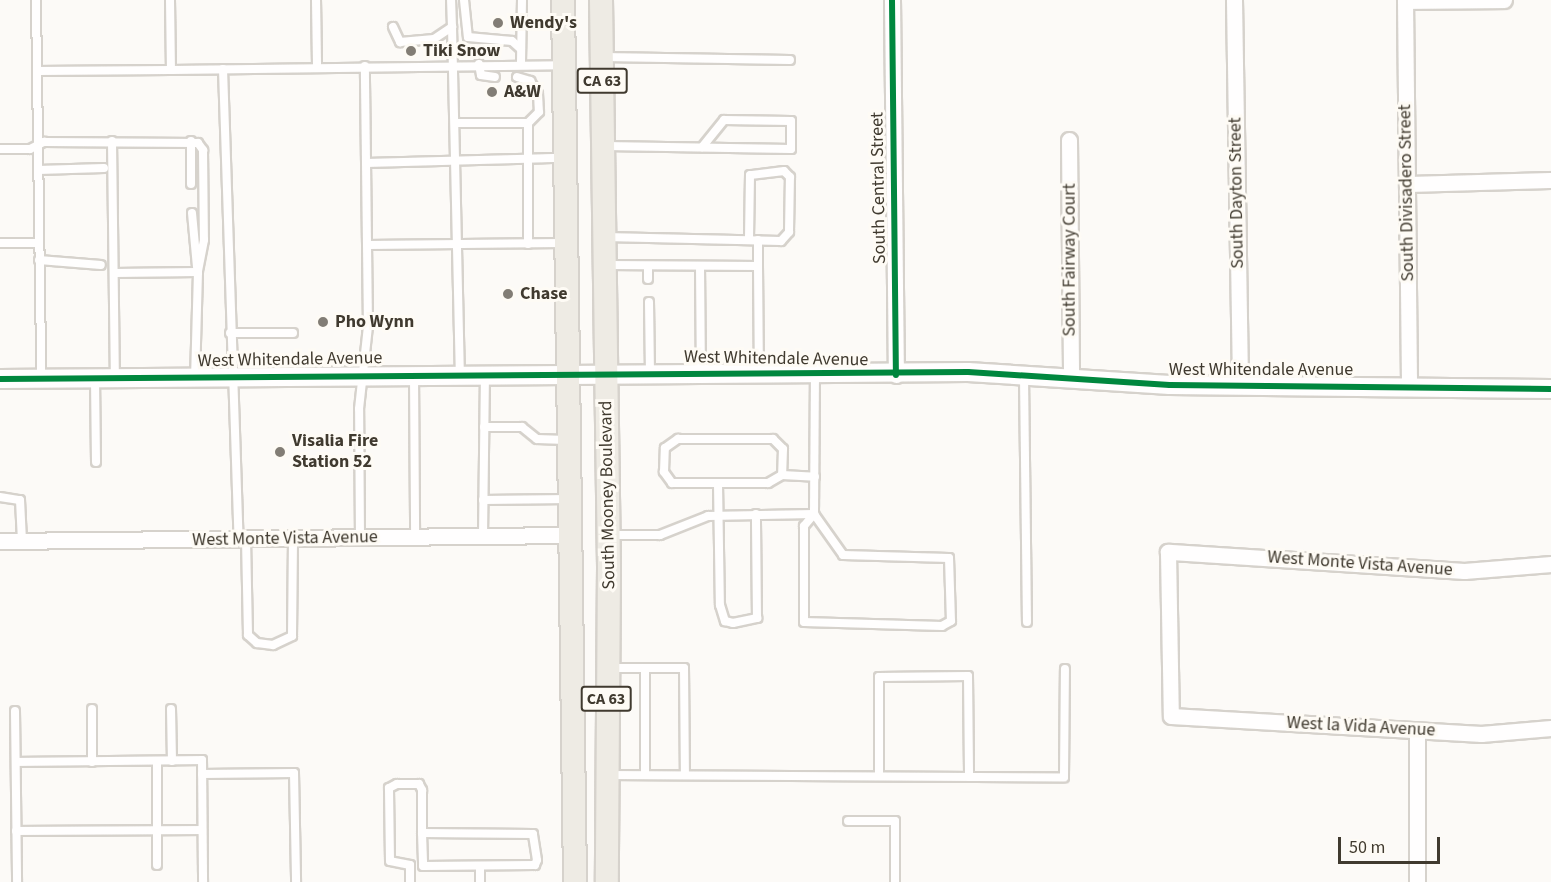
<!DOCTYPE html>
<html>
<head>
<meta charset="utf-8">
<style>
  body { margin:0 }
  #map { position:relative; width:1551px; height:882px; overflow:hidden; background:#fcfaf7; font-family:"Source Sans 3",sans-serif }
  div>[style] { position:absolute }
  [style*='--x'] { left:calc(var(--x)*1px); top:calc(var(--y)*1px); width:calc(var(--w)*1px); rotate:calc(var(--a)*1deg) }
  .roads { filter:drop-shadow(2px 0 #d6d2cc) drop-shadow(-2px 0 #d6d2cc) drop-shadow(0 2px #d6d2cc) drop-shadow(0 -2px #d6d2cc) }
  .service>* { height:8px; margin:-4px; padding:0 4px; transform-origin:4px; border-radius:4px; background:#fffefe }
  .minor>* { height:15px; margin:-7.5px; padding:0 7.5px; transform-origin:7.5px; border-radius:7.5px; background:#fffefe }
  .tertiary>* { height:18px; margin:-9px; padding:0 9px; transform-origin:9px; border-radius:9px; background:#fffefe }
  .primary>* { height:22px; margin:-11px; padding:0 11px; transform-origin:11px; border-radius:11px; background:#eeebe4 }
  .cycleway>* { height:6px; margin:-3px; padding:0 3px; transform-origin:3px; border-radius:3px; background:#00873e }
  .dots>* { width:16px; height:16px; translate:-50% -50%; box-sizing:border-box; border:3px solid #fefbf5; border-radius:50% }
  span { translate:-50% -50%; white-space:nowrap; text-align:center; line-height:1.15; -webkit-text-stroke:6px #fefbf5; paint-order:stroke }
  .shield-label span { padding:2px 4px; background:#fefbf5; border:2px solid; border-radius:4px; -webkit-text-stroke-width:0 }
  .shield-label { font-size:16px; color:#403a2f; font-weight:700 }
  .poi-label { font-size:18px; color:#403a2f; font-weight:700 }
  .left { translate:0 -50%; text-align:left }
  .street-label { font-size:18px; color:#403a2f }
  .scale { position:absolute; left:1338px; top:837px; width:102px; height:27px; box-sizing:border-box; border:3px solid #403a2f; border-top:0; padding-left:8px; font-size:18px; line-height:21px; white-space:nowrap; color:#403a2f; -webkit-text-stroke:4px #fefbf5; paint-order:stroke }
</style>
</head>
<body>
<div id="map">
  <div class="roads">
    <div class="service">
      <div style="--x:36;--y:0;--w:379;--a:89.2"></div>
      <div style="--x:170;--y:0;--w:70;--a:89.2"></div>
      <div style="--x:171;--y:70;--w:390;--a:-0.7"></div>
      <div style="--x:316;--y:0;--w:67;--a:89.1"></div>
      <div style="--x:464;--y:0;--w:37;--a:84"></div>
      <div style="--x:468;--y:37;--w:44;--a:5.2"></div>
      <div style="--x:512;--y:41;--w:12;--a:42"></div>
      <div style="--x:393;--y:27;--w:17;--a:65"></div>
      <div style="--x:400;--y:42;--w:34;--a:-5"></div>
      <div style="--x:434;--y:39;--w:22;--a:-34"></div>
      <div style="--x:452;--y:27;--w:27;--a:-92"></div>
      <div style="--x:452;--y:27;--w:346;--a:88.7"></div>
      <div style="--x:603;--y:57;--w:187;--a:0.9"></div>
      <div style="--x:521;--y:63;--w:63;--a:-89.1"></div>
      <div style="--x:479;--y:64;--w:11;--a:80"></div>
      <div style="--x:481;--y:75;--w:14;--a:8"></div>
      <div style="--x:223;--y:69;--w:470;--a:88.1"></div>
      <div style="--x:37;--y:71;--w:134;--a:-0.4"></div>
      <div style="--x:517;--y:77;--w:14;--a:17"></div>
      <div style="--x:530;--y:81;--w:15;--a:58"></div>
      <div style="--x:538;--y:94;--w:18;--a:87"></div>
      <div style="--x:539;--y:112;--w:16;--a:135"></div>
      <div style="--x:456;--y:123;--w:72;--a:0"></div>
      <div style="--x:528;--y:123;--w:121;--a:90"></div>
      <div style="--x:112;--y:141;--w:237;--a:89.3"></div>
      <div style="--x:191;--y:141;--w:43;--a:90"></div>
      <div style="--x:605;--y:146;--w:186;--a:0.9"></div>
      <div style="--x:791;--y:149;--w:28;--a:-90"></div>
      <div style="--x:791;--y:121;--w:67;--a:-179.1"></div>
      <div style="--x:724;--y:120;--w:35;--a:129"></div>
      <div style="--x:0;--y:149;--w:30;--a:0"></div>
      <div style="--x:30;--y:149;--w:16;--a:-27"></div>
      <div style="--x:44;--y:142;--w:154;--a:0.4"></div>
      <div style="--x:198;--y:143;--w:9;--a:54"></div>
      <div style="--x:203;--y:150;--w:90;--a:89.4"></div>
      <div style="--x:204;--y:240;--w:33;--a:101"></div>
      <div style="--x:198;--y:272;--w:105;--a:91.6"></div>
      <div style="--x:366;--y:163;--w:197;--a:-1.5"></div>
      <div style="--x:38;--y:170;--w:66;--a:-1.7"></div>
      <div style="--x:192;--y:213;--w:54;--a:84.7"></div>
      <div style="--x:605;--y:237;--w:176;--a:1.3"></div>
      <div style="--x:781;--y:241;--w:12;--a:-48"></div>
      <div style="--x:789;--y:232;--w:55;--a:-89"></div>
      <div style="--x:790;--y:177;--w:8;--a:-135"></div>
      <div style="--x:784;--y:171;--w:34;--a:173"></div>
      <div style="--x:750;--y:175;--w:64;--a:90.9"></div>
      <div style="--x:758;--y:240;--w:26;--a:90"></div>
      <div style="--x:0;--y:243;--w:39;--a:0"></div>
      <div style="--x:368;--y:245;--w:196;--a:-0.6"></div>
      <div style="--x:39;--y:260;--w:62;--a:4.6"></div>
      <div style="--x:608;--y:265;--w:150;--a:0.4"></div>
      <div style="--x:758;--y:266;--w:108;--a:89.5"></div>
      <div style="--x:648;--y:266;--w:13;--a:90"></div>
      <div style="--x:700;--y:266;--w:107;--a:89.5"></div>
      <div style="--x:115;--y:273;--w:83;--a:-0.7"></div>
      <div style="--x:649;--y:302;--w:70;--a:89.2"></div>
      <div style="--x:230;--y:333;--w:63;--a:0"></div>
      <div style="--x:414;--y:375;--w:162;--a:89.6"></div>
      <div style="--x:1024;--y:377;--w:245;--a:89.3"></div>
      <div style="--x:95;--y:379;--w:83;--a:89.3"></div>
      <div style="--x:484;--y:427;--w:38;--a:0"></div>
      <div style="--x:522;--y:427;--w:19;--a:39"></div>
      <div style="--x:537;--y:439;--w:29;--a:2"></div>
      <div style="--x:678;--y:439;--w:95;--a:0"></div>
      <div style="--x:773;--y:439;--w:14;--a:45"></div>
      <div style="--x:783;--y:449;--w:26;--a:92"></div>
      <div style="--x:782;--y:475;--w:16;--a:150"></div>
      <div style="--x:768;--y:483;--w:96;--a:180"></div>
      <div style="--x:672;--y:483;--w:14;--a:-126"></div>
      <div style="--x:664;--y:472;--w:24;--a:-88"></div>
      <div style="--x:665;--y:448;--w:16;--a:-35"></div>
      <div style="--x:782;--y:475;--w:33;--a:3"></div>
      <div style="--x:718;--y:484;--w:121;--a:89.1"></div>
      <div style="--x:720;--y:605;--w:17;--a:73"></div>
      <div style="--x:725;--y:621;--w:8;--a:14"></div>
      <div style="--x:733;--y:623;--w:25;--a:-12"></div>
      <div style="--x:757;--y:618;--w:104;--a:-90.6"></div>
      <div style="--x:0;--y:497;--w:20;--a:9"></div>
      <div style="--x:20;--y:500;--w:41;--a:87.2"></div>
      <div style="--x:483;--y:500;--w:86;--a:-0.7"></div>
      <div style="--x:814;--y:514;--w:50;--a:54.7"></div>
      <div style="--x:843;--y:555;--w:106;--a:1.6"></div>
      <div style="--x:949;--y:558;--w:63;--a:88.2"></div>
      <div style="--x:951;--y:621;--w:10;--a:151"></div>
      <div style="--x:942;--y:626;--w:138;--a:-178.3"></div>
      <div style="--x:804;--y:622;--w:96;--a:-90"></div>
      <div style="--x:804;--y:526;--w:16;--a:-50"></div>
      <div style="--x:610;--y:535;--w:50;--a:0"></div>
      <div style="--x:660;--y:535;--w:52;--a:-21.6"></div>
      <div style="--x:708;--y:516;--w:106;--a:-1.1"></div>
      <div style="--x:814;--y:514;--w:140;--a:-89.6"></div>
      <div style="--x:483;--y:536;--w:162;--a:-89.3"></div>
      <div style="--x:360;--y:538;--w:129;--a:-90.4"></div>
      <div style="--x:359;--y:409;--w:83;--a:-83.8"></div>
      <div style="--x:368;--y:326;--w:260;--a:-90.7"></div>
      <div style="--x:246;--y:539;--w:96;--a:88.8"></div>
      <div style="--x:248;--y:635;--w:12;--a:42"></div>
      <div style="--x:257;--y:643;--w:16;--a:7"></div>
      <div style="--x:273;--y:645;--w:21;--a:-25"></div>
      <div style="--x:292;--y:636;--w:97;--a:-89.4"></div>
      <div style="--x:611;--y:668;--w:34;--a:0"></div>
      <div style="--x:92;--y:709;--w:53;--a:90"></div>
      <div style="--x:171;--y:709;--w:52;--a:88.9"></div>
      <div style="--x:15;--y:711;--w:171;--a:89.3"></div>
      <div style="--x:157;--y:761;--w:104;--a:90"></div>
      <div style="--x:16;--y:762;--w:186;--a:-0.6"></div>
      <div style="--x:202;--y:760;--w:122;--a:89.5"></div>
      <div style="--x:202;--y:774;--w:92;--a:-0.6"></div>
      <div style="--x:294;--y:773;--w:109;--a:88.9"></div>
      <div style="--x:610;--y:775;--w:454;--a:0.3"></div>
      <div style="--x:1064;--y:777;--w:108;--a:-89.5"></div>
      <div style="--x:645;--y:775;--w:107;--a:-90"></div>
      <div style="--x:645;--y:668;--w:39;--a:0"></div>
      <div style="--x:684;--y:668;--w:107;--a:89.5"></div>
      <div style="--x:879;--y:776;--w:99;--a:-90"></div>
      <div style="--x:879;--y:677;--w:89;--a:-0.6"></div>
      <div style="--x:968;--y:676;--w:101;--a:89.4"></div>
      <div style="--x:848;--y:821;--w:47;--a:0"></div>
      <div style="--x:895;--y:821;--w:61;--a:90"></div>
      <div style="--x:16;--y:831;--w:186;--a:-0.3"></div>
      <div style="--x:480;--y:866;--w:16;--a:90"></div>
      <div style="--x:410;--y:882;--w:17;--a:-90"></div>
      <div style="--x:410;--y:865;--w:20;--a:-169"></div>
      <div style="--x:390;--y:861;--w:73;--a:-90.8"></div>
      <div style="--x:389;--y:788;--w:9;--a:-27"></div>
      <div style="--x:397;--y:784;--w:22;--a:0"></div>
      <div style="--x:419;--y:784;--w:7;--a:63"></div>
      <div style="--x:422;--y:790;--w:43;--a:90"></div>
      <div style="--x:422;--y:833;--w:33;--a:88"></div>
      <div style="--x:423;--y:866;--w:112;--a:-0.5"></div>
      <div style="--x:535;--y:865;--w:5;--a:-68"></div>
      <div style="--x:537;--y:860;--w:26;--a:-99"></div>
      <div style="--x:533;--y:834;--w:111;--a:-179.5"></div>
    </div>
    <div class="minor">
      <div style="--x:892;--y:0;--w:375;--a:89.4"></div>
      <div style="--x:1234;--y:0;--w:385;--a:89.1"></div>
      <div style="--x:1405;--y:0;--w:386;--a:89.4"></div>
      <div style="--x:1405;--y:1;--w:99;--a:-0.6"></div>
      <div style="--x:1069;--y:140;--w:239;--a:89.5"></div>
      <div style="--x:1407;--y:184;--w:144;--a:-1.6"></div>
      <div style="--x:0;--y:541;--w:571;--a:-0.6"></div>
      <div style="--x:1551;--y:564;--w:87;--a:175.4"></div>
      <div style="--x:1464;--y:571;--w:297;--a:-176.3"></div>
      <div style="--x:1168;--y:552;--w:164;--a:89"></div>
      <div style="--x:1171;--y:716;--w:311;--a:3.3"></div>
      <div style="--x:1481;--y:734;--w:70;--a:-4.9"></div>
      <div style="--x:1417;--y:731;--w:151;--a:90"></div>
    </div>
    <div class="tertiary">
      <div style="--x:0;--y:379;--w:968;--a:-0.41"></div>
      <div style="--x:968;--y:372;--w:202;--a:3.7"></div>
      <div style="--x:1170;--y:385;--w:381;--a:0.6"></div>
    </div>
    <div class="primary">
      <div style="--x:563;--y:0;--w:882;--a:89.22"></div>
      <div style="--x:601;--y:0;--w:568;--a:89.19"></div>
      <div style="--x:609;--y:568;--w:314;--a:90.4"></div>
    </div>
  </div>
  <div class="cycleway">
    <div style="--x:892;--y:0;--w:375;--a:89.4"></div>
    <div style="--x:0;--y:379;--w:968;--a:-0.41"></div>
    <div style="--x:968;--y:372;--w:202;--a:3.7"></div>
    <div style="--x:1170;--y:385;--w:381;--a:0.6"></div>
  </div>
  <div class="dots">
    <div style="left:498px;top:23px;background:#827d75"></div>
    <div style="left:411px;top:51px;background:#827d75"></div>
    <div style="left:492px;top:92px;background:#827d75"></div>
    <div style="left:508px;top:294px;background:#827d75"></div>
    <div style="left:323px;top:322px;background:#827d75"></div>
    <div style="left:280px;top:452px;background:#827d75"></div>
  </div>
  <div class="shield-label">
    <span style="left:602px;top:81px">CA 63</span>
    <span style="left:606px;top:699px">CA 63</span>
  </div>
  <div class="poi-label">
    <span class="left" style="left:510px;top:23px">Wendy's</span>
    <span class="left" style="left:423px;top:51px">Tiki Snow</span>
    <span class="left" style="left:504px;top:92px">A&amp;W</span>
    <span class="left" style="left:520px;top:294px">Chase</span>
    <span class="left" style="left:335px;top:322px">Pho Wynn</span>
    <span class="left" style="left:292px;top:452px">Visalia Fire<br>Station 52</span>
  </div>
  <div class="street-label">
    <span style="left:879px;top:188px;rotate:-91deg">South Central Street</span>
    <span style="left:1237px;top:193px;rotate:-91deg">South Dayton Street</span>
    <span style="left:1407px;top:193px;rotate:-91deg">South Divisadero Street</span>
    <span style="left:1070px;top:260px;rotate:-90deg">South Fairway Court</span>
    <span style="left:776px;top:359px;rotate:1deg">West Whitendale Avenue</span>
    <span style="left:290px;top:360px;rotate:-1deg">West Whitendale Avenue</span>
    <span style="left:1261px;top:370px">West Whitendale Avenue</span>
    <span style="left:608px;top:495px;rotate:-91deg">South Mooney Boulevard</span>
    <span style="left:285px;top:539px;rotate:-1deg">West Monte Vista Avenue</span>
    <span style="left:1360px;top:564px;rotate:4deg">West Monte Vista Avenue</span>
    <span style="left:1361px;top:727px;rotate:3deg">West la Vida Avenue</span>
  </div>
  <div class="scale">50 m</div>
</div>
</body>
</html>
